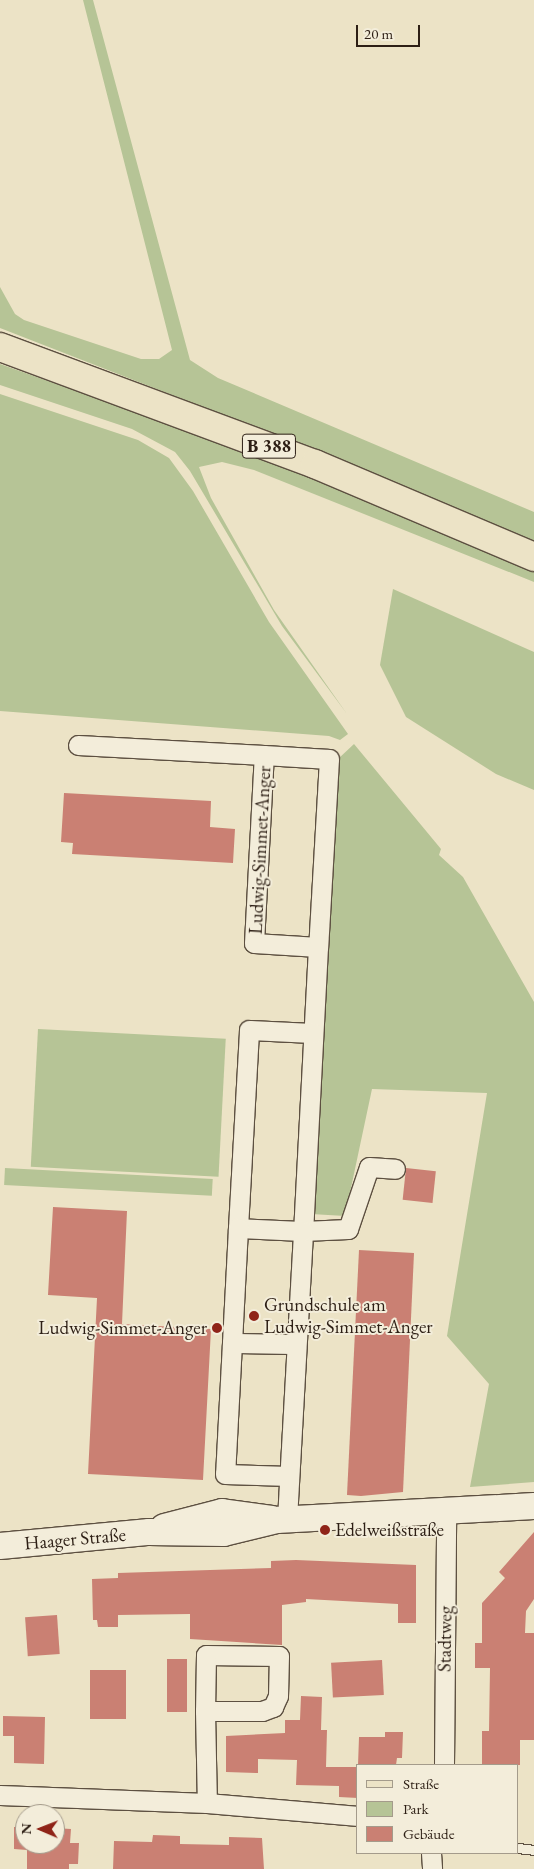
<!DOCTYPE html>
<html>
<head>
<meta charset="utf-8">
<style>
  body { margin:0 }
  #map { position:relative; width:534px; height:1869px; overflow:hidden; background:#ece3c6; font-family:"EB Garamond",serif }
  div>[style] { position:absolute }
  [style*='--x'] { left:calc(var(--x)*1px); top:calc(var(--y)*1px); width:calc(var(--w)*1px); rotate:calc(var(--a)*1deg) }
  .green>* { inset:0; background:#b6c496; transform-origin:0 0 }
  .building>* { inset:0; background:#ca8073; transform-origin:0 0 }
  .roads { filter:drop-shadow(1px 0 #5d5041) drop-shadow(-1px 0 #5d5041) drop-shadow(0 1px #5d5041) drop-shadow(0 -1px #5d5041) }
  .lane>* { height:9px; margin:-4.5px; padding:0 4.5px; transform-origin:4.5px; border-radius:4.5px; background:#f3edda }
  .street>* { height:19px; margin:-9.5px; padding:0 9.5px; transform-origin:9.5px; border-radius:9.5px; background:#f3edda }
  .secondary>* { height:26px; margin:-13px; padding:0 13px; transform-origin:13px; border-radius:13px; background:#f3edda }
  .primary>* { height:28px; margin:-14px; padding:0 14px; transform-origin:14px; border-radius:14px; background:#ece3c6 }
  .dots>* { width:14px; height:14px; translate:-50% -50%; box-sizing:border-box; border:2px solid #f3edda; border-radius:50% }
  span { translate:-50% -50%; white-space:nowrap; text-align:center; line-height:1.15; -webkit-text-stroke:4px #f3edda; paint-order:stroke }
  .shield-label span { padding:1px 4px; background:#f3edda; border:1px solid; border-radius:4px; -webkit-text-stroke-width:0 }
  .shield-label { font-size:18px; color:#2d1f15; font-weight:700 }
  .street-label { font-size:19px; color:#2d1f15 }
  .poi-label { font-size:19px; color:#2d1f15 }
  .left { translate:0 -50%; text-align:left }
  .right { translate:-100% -50%; text-align:right }
  .legend { position:absolute; left:356px; top:1764px; width:162px; height:90px; box-sizing:border-box; background:#f3edda; border:1px solid #a49b8b; margin:0; padding:6px 9px; list-style:none; font-size:15px; color:#2d1f15 }
  .legend li { display:flex; align-items:center; gap:10px; height:25px }
  .legend b { width:25px; border:1px solid #a49b8b }
  .north { position:absolute; left:15px; top:1804px; width:50px; height:50px; box-sizing:border-box; background:#f3edda; border:1px solid #a49b8b; border-radius:50%; rotate:271deg; font-size:14px; font-weight:700; line-height:20px; text-align:center; color:#2d1f15 }
  .north::after { content:''; display:block; margin:auto; width:18px; height:22px; background:#8f2418; clip-path:polygon(50% 0,100% 100%,50% 72%,0 100%) }
  .scale { position:absolute; left:356px; top:25px; width:64px; height:22px; box-sizing:border-box; border:2px solid #2d1f15; border-top:0; padding-left:6px; font-size:15px; line-height:18px; white-space:nowrap; color:#2d1f15; -webkit-text-stroke:4px #f3edda; paint-order:stroke }
</style>
</head>
<body>
<div id="map">
  <div class="green">
    <div style="clip-path:polygon(83px 0,93px 0,190px 360px,218px 378px,534px 512px,534px 543px,357px 467px,0 328px,0 287px,15px 314px,24px 320px,141px 359px,159px 359px,172px 350px)"></div>
    <div style="clip-path:polygon(0 364px,235px 447px,352px 493px,534px 572px,534px 582px,254px 470px,222px 462px,199px 467px,211px 498px,274px 610px,347px 714px,282px 626px,190px 471px,175px 452px,132px 429px,0 385px)"></div>
    <div style="clip-path:polygon(0 394px,138px 440px,169px 458px,193px 491px,269px 622px,348px 734px,340px 740px,329px 736px,0 711px)"></div>
    <div style="clip-path:polygon(393px 589px,534px 652px,534px 790px,496px 774px,406px 717px,380px 665px)"></div>
    <div style="clip-path:polygon(354px 744px,441px 849px,439px 855px,463px 877px,534px 1002px,534px 1482px,470px 1487px,489px 1384px,447px 1336px,487px 1093px,372px 1089px,345px 1216px,311px 1214px,338px 759px)"></div>
    <div style="left:38px;top:1029px;width:188px;height:138px;rotate:3deg"></div>
    <div style="left:5px;top:1168px;width:208px;height:17px;rotate:3deg"></div>
  </div>
  <div class="building">
    <div style="clip-path:polygon(64px 793px,211px 801px,210px 827px,235px 829px,233px 863px,72px 854px,73px 843px,61px 842px)"></div>
    <div style="left:406px;top:1168px;width:30px;height:32px;rotate:6deg"></div>
    <div style="clip-path:polygon(53px 1207px,127px 1211px,122px 1324px,211px 1329px,203px 1480px,88px 1474px,97px 1298px,48px 1295px)"></div>
    <div style="clip-path:polygon(359px 1250px,414px 1253px,403px 1492px,361px 1496px,347px 1495px)"></div>
    <div style="clip-path:polygon(534px 1532px,534px 1599px,526px 1611px,525px 1633px,534px 1633px,534px 1740px,520px 1740px,520px 1765px,482px 1765px,482px 1731px,489px 1731px,490px 1668px,475px 1668px,475px 1643px,482px 1643px,482px 1603px,505px 1578px,499px 1572px)"></div>
    <div style="clip-path:polygon(296px 1560px,416px 1565px,416px 1623px,398px 1623px,398px 1604px,306px 1599px,306px 1602px,282px 1605px,282px 1645px,190px 1639px,190px 1614px,118px 1615px,118px 1627px,98px 1627px,97px 1620px,93px 1620px,92px 1579px,118px 1578px,118px 1573px,271px 1568px,271px 1561px)"></div>
    <div style="left:57px;top:1615px;width:39px;height:32px;rotate:86deg"></div>
    <div style="left:167px;top:1659px;width:20px;height:53px"></div>
    <div style="left:382px;top:1660px;width:35px;height:51px;rotate:87deg"></div>
    <div style="left:90px;top:1670px;width:36px;height:49px"></div>
    <div style="clip-path:polygon(301px 1696px,322px 1697px,321px 1730px,327px 1730px,326px 1767px,358px 1767px,358px 1798px,339px 1797px,339px 1786px,296px 1785px,297px 1760px,258px 1759px,258px 1773px,226px 1772px,226px 1736px,285px 1733px,285px 1720px,300px 1720px)"></div>
    <div style="clip-path:polygon(3px 1716px,45px 1717px,44px 1764px,14px 1763px,14px 1736px,3px 1736px)"></div>
    <div style="clip-path:polygon(385px 1732px,403px 1732px,402px 1758px,397px 1758px,396px 1765px,358px 1765px,359px 1737px,385px 1737px)"></div>
    <div style="clip-path:polygon(14px 1827px,25px 1827px,25px 1844px,55px 1844px,55px 1828px,71px 1829px,70px 1843px,79px 1843px,78px 1864px,69px 1864px,69px 1869px,27px 1869px,27px 1850px,14px 1849px)"></div>
    <div style="clip-path:polygon(153px 1835px,180px 1836px,180px 1844px,229px 1845px,229px 1837px,262px 1838px,264px 1869px,113px 1869px,114px 1841px,152px 1842px)"></div>
  </div>
  <div class="roads">
    <div class="lane">
      <div style="--x:518;--y:1848;--w:16;--a:7"></div>
    </div>
    <div class="street">
      <div style="--x:78;--y:745;--w:186;--a:3.1"></div>
      <div style="--x:264;--y:755;--w:65;--a:3.5"></div>
      <div style="--x:329;--y:759;--w:188;--a:93.3"></div>
      <div style="--x:318;--y:947;--w:64;--a:-176.4"></div>
      <div style="--x:254;--y:943;--w:188;--a:-87"></div>
      <div style="--x:318;--y:947;--w:284;--a:93"></div>
      <div style="--x:303;--y:1231;--w:45;--a:-2.5"></div>
      <div style="--x:348;--y:1229;--w:65;--a:-71.3"></div>
      <div style="--x:369;--y:1167;--w:26;--a:4"></div>
      <div style="--x:238;--y:1228;--w:198;--a:-86.8"></div>
      <div style="--x:249;--y:1030;--w:64;--a:2.7"></div>
      <div style="--x:232;--y:1343;--w:64;--a:0.9"></div>
      <div style="--x:287;--y:1519;--w:288;--a:-86.8"></div>
      <div style="--x:303;--y:1231;--w:65;--a:-177.4"></div>
      <div style="--x:238;--y:1228;--w:246;--a:93"></div>
      <div style="--x:225;--y:1474;--w:64;--a:1.8"></div>
      <div style="--x:205;--y:1711;--w:57;--a:0"></div>
      <div style="--x:262;--y:1711;--w:12;--a:-20"></div>
      <div style="--x:273;--y:1707;--w:12;--a:-66"></div>
      <div style="--x:278;--y:1696;--w:40;--a:-88.6"></div>
      <div style="--x:279;--y:1656;--w:73;--a:-179.2"></div>
      <div style="--x:206;--y:1655;--w:56;--a:91"></div>
      <div style="--x:205;--y:1711;--w:92;--a:88.8"></div>
      <div style="--x:444;--y:1765;--w:253;--a:-89.5"></div>
      <div style="--x:0;--y:1795;--w:207;--a:2.2"></div>
      <div style="--x:207;--y:1803;--w:152;--a:4.9"></div>
      <div style="--x:431;--y:1853;--w:16;--a:86"></div>
    </div>
    <div class="secondary">
      <div style="--x:164;--y:1527;--w:60;--a:-14.5"></div>
      <div style="--x:222;--y:1512;--w:50;--a:8"></div>
      <div style="--x:0;--y:1546;--w:150;--a:-5.4"></div>
      <div style="--x:149;--y:1532;--w:75;--a:0.8"></div>
      <div style="--x:224;--y:1533;--w:55;--a:-13.8"></div>
      <div style="--x:277;--y:1520;--w:257;--a:-3.1"></div>
    </div>
    <div class="primary">
      <div style="--x:0;--y:347;--w:336;--a:20.4"></div>
      <div style="--x:315;--y:464;--w:238;--a:23"></div>
    </div>
  </div>
  <div class="dots">
    <div style="left:254px;top:1316px;background:#8f2418"></div>
    <div style="left:217px;top:1328px;background:#8f2418"></div>
    <div style="left:325px;top:1530px;background:#8f2418"></div>
  </div>
  <div class="shield-label">
    <span style="left:269px;top:446px">B 388</span>
  </div>
  <div class="street-label">
    <span style="left:260px;top:850px;rotate:-87deg">Ludwig-Simmet-Anger</span>
    <span style="left:75px;top:1539px;rotate:-5deg">Haager Straße</span>
    <span style="left:445px;top:1639px;rotate:-89deg">Stadtweg</span>
  </div>
  <div class="poi-label">
    <span class="left" style="left:264px;top:1316px">Grundschule am<br>Ludwig-Simmet-Anger</span>
    <span class="right" style="left:207px;top:1328px">Ludwig-Simmet-Anger</span>
    <span class="left" style="left:335px;top:1530px">Edelweißstraße</span>
  </div>
  <ul class="legend">
  <li><b style="height:6px;background:#ece3c6"></b>Straße</li>
  <li><b style="height:14px;background:#b6c496"></b>Park</li>
  <li><b style="height:14px;background:#ca8073"></b>Gebäude</li>
  </ul>
  <div class="north">N</div>
  <div class="scale">20 m</div>
</div>
</body>
</html>
